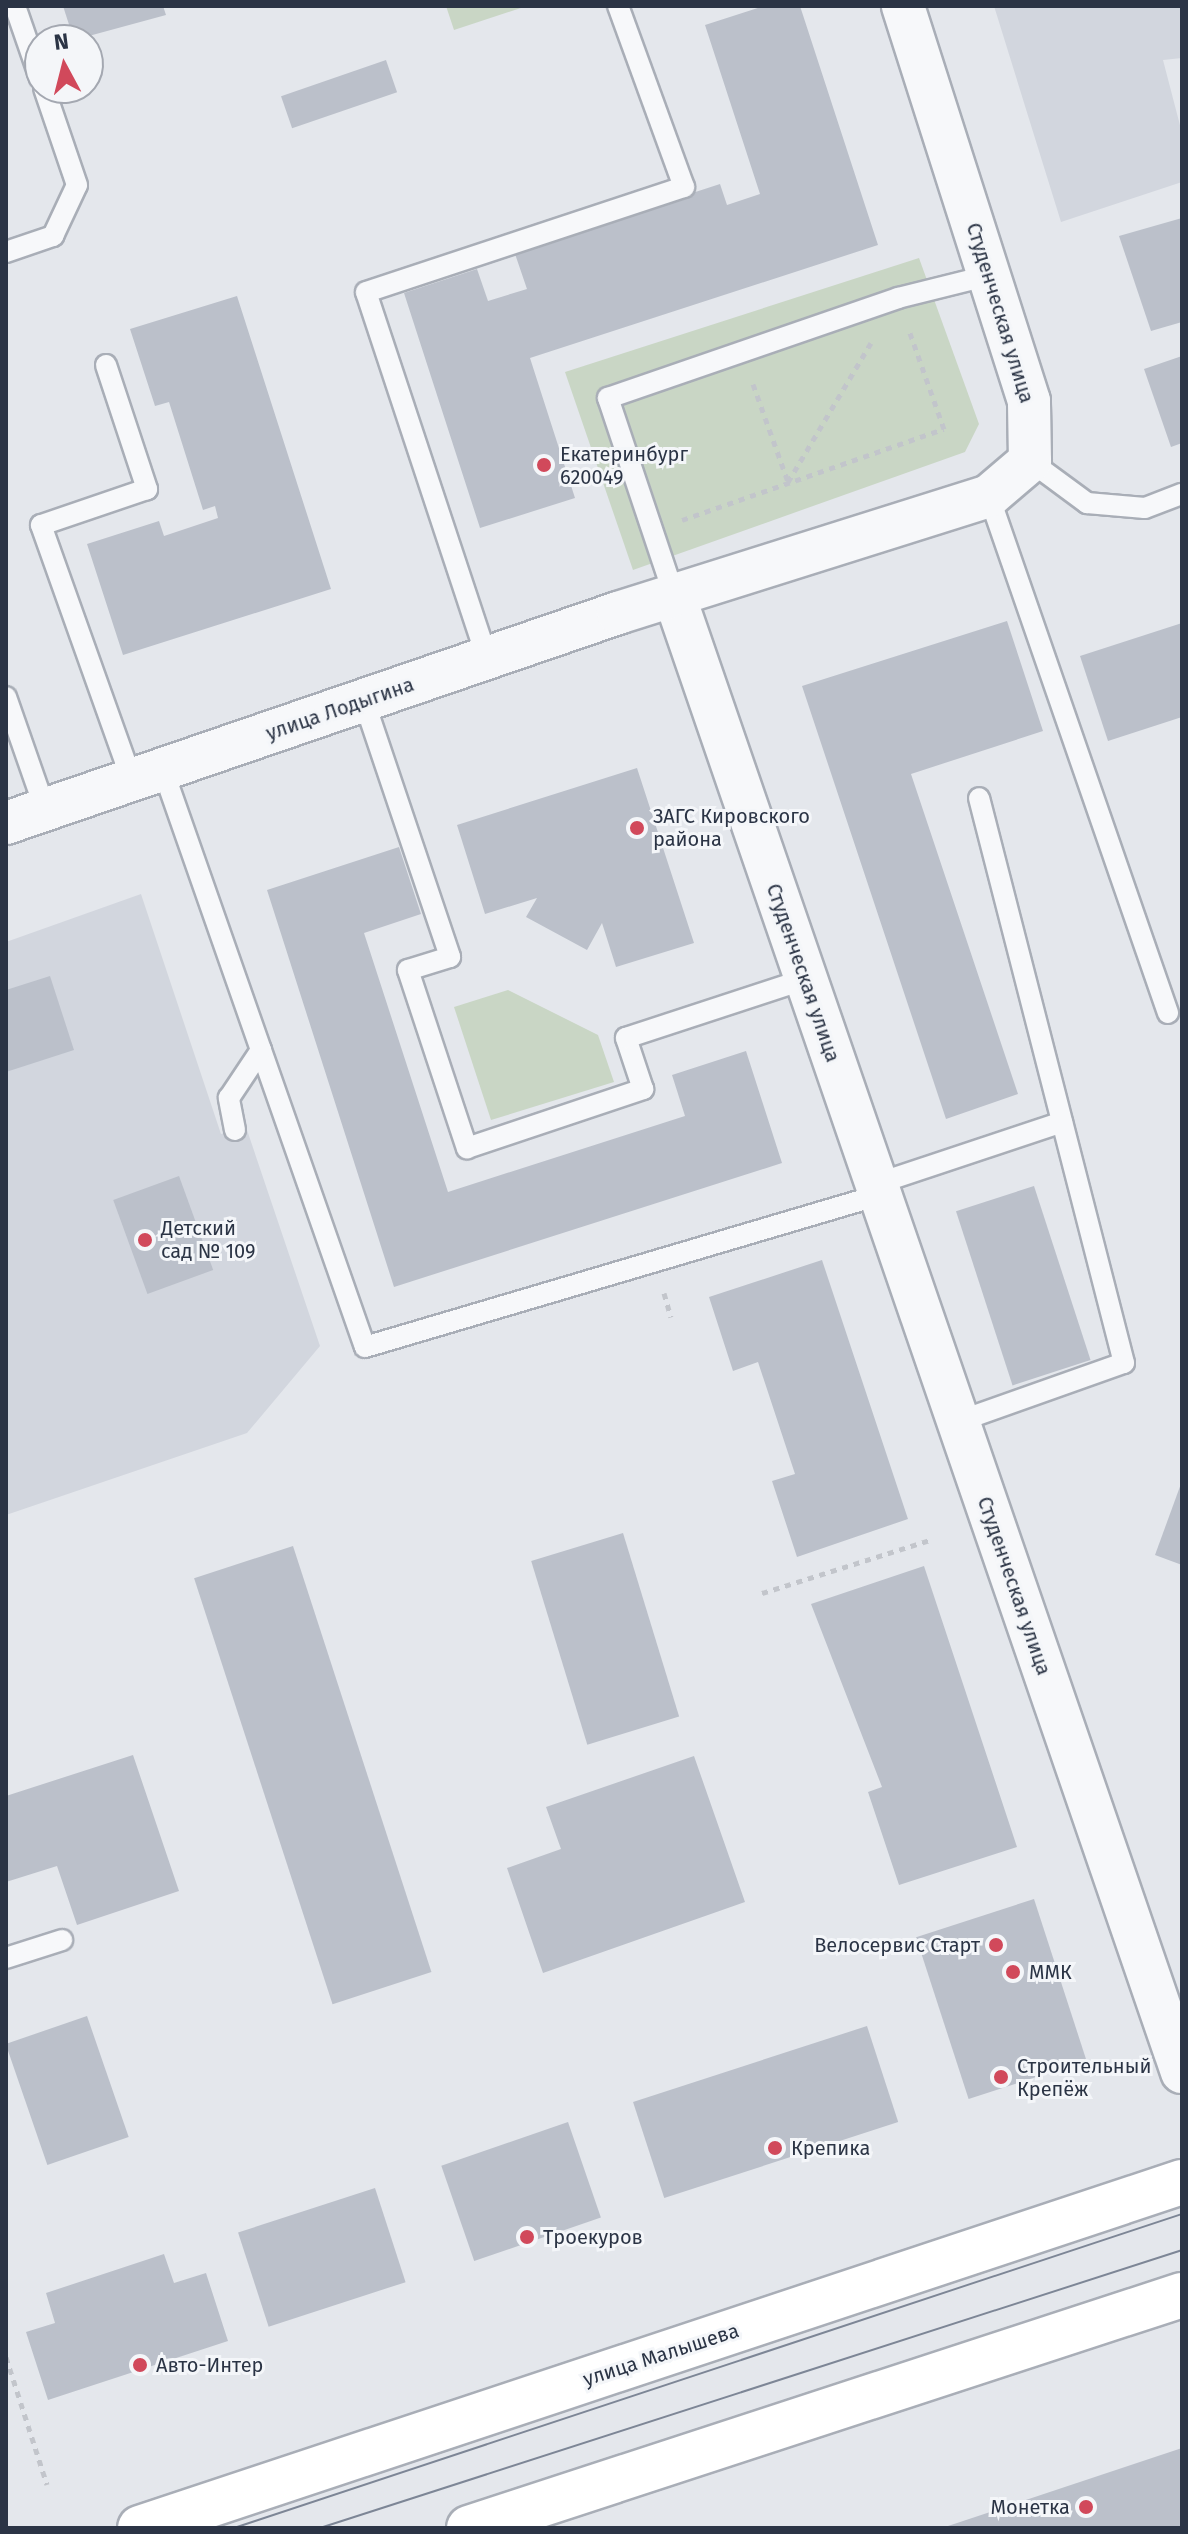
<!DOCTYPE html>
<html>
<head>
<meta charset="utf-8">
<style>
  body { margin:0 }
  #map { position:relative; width:1188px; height:2534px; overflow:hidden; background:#e4e7ec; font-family:"Fira Sans",sans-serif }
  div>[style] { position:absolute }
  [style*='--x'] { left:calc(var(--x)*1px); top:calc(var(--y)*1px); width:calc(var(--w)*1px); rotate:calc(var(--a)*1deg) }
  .built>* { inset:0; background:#d2d6de }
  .green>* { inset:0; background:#c9d6c5 }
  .building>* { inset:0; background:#bbc0ca; transform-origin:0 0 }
  .path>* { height:5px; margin-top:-2.5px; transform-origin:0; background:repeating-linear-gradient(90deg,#c2c5cb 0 6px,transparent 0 12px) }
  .roads { filter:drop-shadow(2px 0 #a9aeb7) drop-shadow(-2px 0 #a9aeb7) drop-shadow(0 2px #a9aeb7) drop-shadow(0 -2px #a9aeb7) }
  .lane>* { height:20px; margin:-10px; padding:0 10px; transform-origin:10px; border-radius:10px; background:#f7f8fa }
  .street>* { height:42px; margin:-21px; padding:0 21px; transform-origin:21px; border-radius:21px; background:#f7f8fa }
  .primary>* { height:44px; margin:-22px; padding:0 22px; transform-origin:22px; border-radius:22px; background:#fff }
  .tram>* { height:2px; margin:-1px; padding:0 1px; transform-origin:1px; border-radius:1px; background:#7d8696 }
  .dots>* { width:22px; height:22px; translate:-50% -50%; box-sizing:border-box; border:4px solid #f4f6f9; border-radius:50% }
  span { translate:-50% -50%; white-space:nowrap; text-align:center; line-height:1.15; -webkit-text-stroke:6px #f4f6f9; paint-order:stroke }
  .street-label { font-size:20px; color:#2b3445 }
  .poi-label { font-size:20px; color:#2b3445 }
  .left { translate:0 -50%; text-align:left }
  .right { translate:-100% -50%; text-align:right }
  .frame { position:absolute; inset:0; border:8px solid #2b3445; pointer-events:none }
  .north { position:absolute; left:24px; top:24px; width:80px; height:80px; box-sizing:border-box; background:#f4f6f9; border:2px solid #a4a8b1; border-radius:50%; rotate:353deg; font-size:22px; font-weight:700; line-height:32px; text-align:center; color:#2b3445 }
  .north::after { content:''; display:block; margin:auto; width:28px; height:36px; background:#d1495b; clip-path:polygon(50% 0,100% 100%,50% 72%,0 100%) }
</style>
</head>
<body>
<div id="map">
  <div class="built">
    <div style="clip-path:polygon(994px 6px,1182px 6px,1182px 58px,1163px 60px,1182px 133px,1182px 182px,1061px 222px)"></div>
    <div style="clip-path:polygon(141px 894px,221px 1134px,246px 1127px,320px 1346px,247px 1433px,6px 1515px,6px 942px)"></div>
  </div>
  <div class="green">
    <div style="clip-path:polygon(446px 6px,527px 6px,454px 30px)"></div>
    <div style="clip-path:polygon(919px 258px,979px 424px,965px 452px,633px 570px,565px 372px)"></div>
    <div style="clip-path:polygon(508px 990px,598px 1035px,614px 1082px,491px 1120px,454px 1007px)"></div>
  </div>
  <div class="building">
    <div style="clip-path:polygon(63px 6px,163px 6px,166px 15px,74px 40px)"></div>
    <div style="clip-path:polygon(764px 6px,800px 6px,878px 245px,530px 358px,575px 498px,480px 528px,404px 293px,477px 269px,488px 301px,527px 289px,514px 251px,720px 184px,727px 205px,760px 194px,705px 25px)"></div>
    <div style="left:386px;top:60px;width:34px;height:111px;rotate:71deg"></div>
    <div style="clip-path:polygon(1182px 218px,1182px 322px,1151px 331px,1119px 236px)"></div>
    <div style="clip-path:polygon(237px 296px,331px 589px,123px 655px,87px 544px,159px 521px,164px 536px,218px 518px,215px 506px,203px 510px,169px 402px,155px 406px,130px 329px)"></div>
    <div style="clip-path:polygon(1182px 356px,1182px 443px,1171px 447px,1144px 369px)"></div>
    <div style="clip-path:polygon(1007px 621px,1043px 731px,911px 774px,1018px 1094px,946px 1119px,802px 686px)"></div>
    <div style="clip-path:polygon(1182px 623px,1182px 717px,1108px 741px,1080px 656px)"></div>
    <div style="clip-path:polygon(637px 768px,694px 943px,616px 967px,602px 923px,587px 950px,526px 917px,537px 898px,485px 914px,457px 825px)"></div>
    <div style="clip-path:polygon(399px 847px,421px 914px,364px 933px,448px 1192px,685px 1116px,672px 1075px,746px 1051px,782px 1163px,394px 1287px,267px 890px)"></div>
    <div style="clip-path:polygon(50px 976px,74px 1050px,6px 1072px,6px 990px)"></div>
    <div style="left:179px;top:1176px;width:100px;height:70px;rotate:70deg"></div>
    <div style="left:1034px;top:1186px;width:183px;height:82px;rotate:72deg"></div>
    <div style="clip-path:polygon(822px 1260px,908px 1519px,797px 1557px,772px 1481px,795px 1474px,758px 1362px,733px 1371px,709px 1297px)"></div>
    <div style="clip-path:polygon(1182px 1481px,1182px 1565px,1155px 1555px)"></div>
    <div style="left:623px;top:1533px;width:192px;height:96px;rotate:73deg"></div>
    <div style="left:293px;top:1546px;width:448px;height:104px;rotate:72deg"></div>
    <div style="clip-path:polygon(924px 1566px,1017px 1847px,899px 1885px,868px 1792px,882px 1787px,811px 1604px)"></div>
    <div style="clip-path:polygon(133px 1755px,179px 1891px,77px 1925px,57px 1866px,6px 1882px,6px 1796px)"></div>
    <div style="clip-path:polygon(694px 1756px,745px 1902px,543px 1973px,507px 1868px,561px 1849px,546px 1807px)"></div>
    <div style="left:1034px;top:1899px;width:170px;height:124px;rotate:72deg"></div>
    <div style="left:87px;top:2016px;width:128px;height:86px;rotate:71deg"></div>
    <div style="left:867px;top:2026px;width:101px;height:246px;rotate:72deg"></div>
    <div style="left:568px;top:2122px;width:101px;height:134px;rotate:71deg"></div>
    <div style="left:375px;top:2188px;width:99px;height:144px;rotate:72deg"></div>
    <div style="clip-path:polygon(164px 2254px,174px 2283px,206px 2273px,228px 2341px,48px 2400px,26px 2332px,55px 2323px,46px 2293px)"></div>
    <div style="clip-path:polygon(1182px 2448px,1182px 2528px,945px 2528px,945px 2527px)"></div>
  </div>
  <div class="path">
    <div style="--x:753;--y:384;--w:104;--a:70.3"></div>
    <div style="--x:788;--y:482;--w:162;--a:-59.2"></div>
    <div style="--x:682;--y:520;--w:277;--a:-19.2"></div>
    <div style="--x:944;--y:429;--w:105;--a:-109.5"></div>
    <div style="--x:664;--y:1293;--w:25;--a:74"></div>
    <div style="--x:762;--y:1593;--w:179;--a:-17.5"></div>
    <div style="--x:6;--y:2357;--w:134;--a:72.2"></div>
  </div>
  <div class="roads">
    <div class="lane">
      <div style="--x:15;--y:6;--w:76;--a:70.9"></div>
      <div style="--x:6;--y:252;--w:50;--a:-18.8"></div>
      <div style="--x:53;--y:236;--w:56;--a:-64.8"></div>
      <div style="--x:77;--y:185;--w:102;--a:-108.8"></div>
      <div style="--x:106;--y:365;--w:131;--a:71.7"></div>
      <div style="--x:147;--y:489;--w:112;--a:161.2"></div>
      <div style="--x:41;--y:525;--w:271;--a:70.4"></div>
      <div style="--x:1030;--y:461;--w:71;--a:36.4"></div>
      <div style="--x:1087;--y:503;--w:58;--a:4.9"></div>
      <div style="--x:1145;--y:508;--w:40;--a:-21"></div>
      <div style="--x:989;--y:496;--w:547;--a:70.9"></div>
      <div style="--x:674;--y:595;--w:208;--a:-108.5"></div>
      <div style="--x:608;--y:398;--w:307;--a:-19"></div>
      <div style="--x:898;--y:298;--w:95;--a:-14"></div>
      <div style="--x:487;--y:658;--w:385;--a:-108.3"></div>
      <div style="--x:366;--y:292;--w:335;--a:-18.3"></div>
      <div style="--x:684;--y:187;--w:193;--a:-110"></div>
      <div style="--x:6;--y:697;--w:119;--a:70.8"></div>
      <div style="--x:364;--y:701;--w:270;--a:71.4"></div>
      <div style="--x:450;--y:957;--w:44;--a:162.8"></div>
      <div style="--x:408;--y:970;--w:188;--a:71.7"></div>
      <div style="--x:467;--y:1148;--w:186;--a:-18.5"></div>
      <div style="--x:643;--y:1089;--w:54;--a:-108.4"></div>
      <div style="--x:626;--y:1038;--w:188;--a:-18.2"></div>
      <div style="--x:163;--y:770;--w:611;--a:70.71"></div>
      <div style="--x:365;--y:1347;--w:536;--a:-16.47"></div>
      <div style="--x:235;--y:1130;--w:33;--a:-101"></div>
      <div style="--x:229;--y:1098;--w:58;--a:-56.3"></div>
      <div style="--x:876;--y:1184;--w:196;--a:-18.4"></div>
      <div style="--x:957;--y:1422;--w:177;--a:-19.5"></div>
      <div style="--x:1124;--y:1363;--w:583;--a:-104.39"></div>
      <div style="--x:6;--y:1958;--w:59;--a:-17.8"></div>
    </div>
    <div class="street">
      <div style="--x:674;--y:595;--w:1562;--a:71.02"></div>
      <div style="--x:6;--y:823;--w:647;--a:-18.94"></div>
      <div style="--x:618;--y:613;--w:389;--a:-17.5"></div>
      <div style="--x:989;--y:496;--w:54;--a:-40.5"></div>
      <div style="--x:1030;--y:461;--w:60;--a:-91"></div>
      <div style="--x:1029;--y:401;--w:415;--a:-107.7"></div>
    </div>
    <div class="primary">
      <div style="--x:140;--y:2528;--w:1098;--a:-18.37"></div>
      <div style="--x:469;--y:2528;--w:750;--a:-18.1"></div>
    </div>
  </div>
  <div class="tram">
    <div style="--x:234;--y:2528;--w:999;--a:-18.33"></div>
    <div style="--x:320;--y:2528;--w:906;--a:-17.87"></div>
  </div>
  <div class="dots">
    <div style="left:544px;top:465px;background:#d1495b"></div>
    <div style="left:637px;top:828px;background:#d1495b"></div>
    <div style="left:145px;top:1240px;background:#d1495b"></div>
    <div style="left:996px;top:1945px;background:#d1495b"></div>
    <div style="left:1013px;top:1972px;background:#d1495b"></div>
    <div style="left:1001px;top:2077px;background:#d1495b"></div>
    <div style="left:775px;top:2148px;background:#d1495b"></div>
    <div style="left:527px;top:2237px;background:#d1495b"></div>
    <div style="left:140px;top:2365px;background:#d1495b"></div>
    <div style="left:1086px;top:2507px;background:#d1495b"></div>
  </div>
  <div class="street-label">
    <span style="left:1000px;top:313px;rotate:73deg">Студенческая улица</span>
    <span style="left:340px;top:709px;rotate:-19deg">улица Лодыгина</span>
    <span style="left:803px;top:973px;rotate:71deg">Студенческая улица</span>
    <span style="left:1014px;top:1586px;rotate:71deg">Студенческая улица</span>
    <span style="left:661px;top:2355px;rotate:-18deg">улица Малышева</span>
  </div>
  <div class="poi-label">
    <span class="left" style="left:560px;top:466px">Екатеринбург<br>620049</span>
    <span class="left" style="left:653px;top:828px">ЗАГС Кировского<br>района</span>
    <span class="left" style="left:161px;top:1240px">Детский<br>сад № 109</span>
    <span class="right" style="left:980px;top:1945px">Велосервис Старт</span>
    <span class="left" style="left:1029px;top:1972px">ММК</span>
    <span class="left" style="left:1017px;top:2078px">Строительный<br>Крепёж</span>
    <span class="left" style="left:791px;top:2148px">Крепика</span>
    <span class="left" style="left:543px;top:2237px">Троекуров</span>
    <span class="left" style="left:156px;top:2365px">Авто-Интер</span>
    <span class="right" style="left:1070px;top:2507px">Монетка</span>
  </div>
  <div class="frame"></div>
  <div class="north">N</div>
</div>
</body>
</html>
